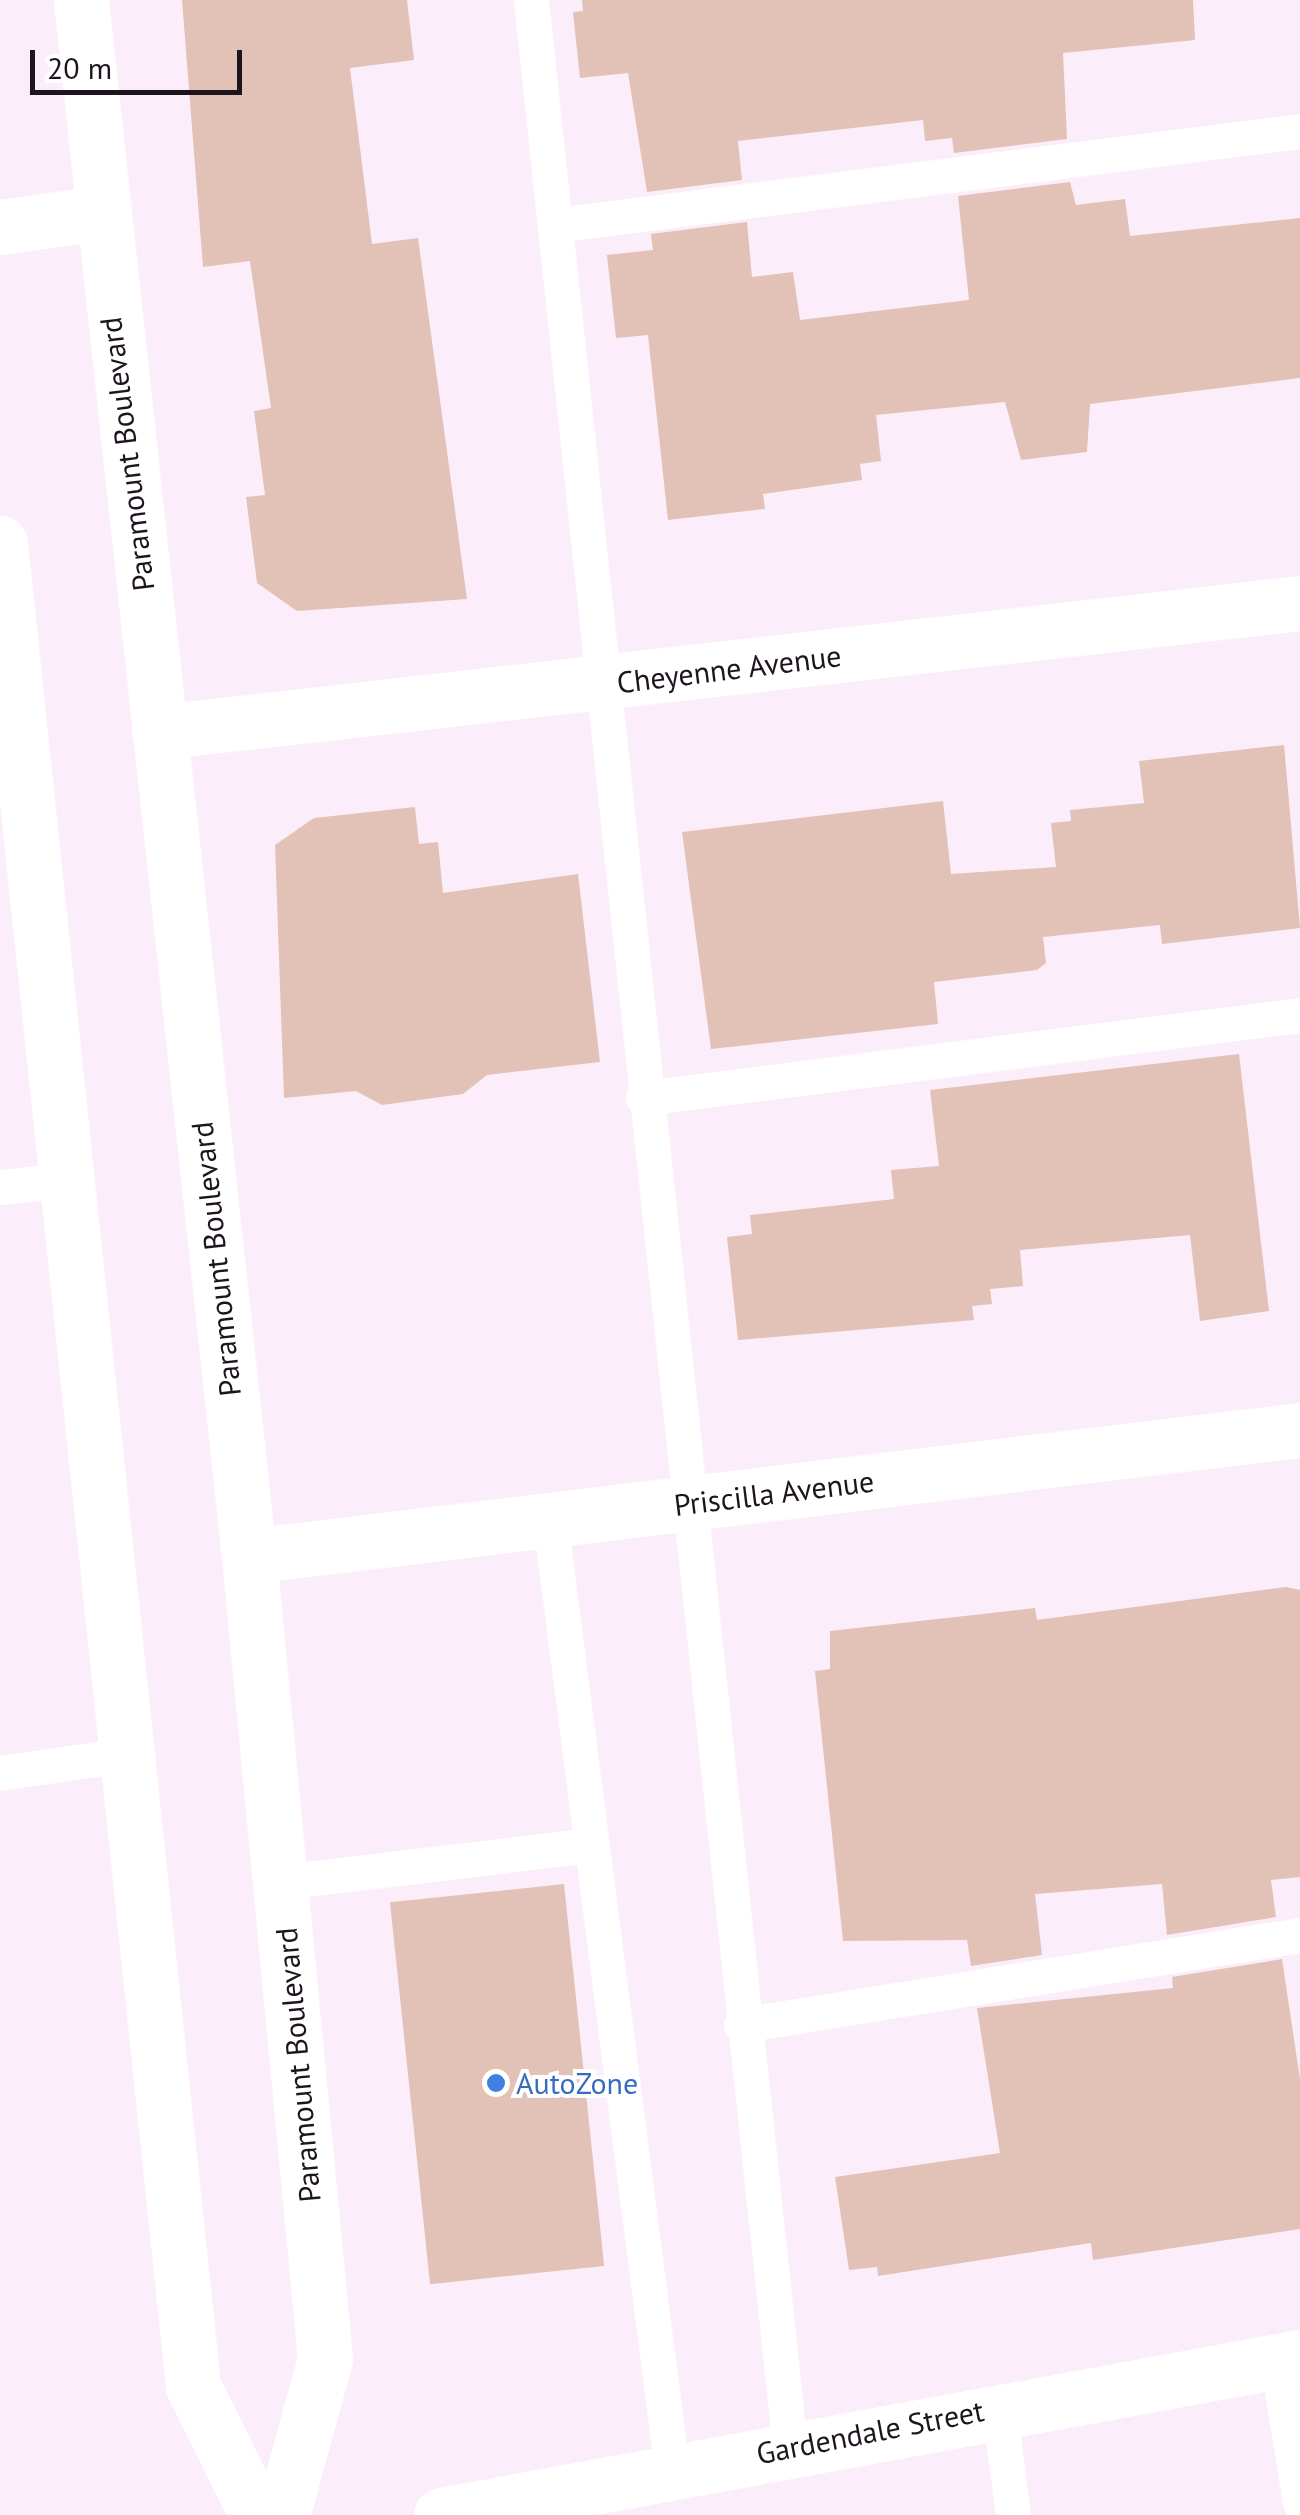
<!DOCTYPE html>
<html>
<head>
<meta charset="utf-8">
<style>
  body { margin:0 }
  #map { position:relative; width:1300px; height:2515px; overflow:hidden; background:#fcedfb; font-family:"PT Sans",sans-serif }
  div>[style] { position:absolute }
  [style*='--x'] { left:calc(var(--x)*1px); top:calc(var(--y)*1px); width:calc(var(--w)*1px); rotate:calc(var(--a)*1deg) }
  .building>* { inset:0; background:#e2c1b7; transform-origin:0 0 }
  .lane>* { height:35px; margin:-17.5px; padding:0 17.5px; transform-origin:17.5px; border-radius:17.5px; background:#fff }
  .street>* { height:55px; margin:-27.5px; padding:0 27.5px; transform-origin:27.5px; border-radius:27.5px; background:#fff }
  .secondary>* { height:55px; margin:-27.5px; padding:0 27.5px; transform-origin:27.5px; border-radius:27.5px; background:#fff }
  .dots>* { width:28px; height:28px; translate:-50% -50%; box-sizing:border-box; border:5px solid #fff; border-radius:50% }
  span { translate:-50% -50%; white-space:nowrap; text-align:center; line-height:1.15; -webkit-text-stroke:8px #fff; paint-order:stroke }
  .street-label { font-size:30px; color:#1d151d }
  .shop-label { font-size:30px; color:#366cbe }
  .left { translate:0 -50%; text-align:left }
  .scale { position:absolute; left:30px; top:50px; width:212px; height:45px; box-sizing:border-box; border:5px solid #1d151d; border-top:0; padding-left:12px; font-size:30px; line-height:35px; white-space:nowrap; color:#1d151d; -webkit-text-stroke:8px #fff; paint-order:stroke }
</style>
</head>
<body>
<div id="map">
  <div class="building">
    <div style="clip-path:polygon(182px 0,407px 0,414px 60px,350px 68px,372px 244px,418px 238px,467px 599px,297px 611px,257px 583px,246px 497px,265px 495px,254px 411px,271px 408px,250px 261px,203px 267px)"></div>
    <div style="clip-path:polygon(582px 0,1193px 0,1195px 40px,1063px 53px,1067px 139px,954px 153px,952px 138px,925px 141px,923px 120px,738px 141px,742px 180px,647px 192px,628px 73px,580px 78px,573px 12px,583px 11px)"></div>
    <div style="clip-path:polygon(1070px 182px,1076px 205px,1125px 199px,1130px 236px,1300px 218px,1300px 378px,1090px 404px,1087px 452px,1021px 460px,1005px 402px,876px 415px,881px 461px,860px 464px,862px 480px,763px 494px,765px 509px,668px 520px,648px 335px,616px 338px,607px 255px,653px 250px,651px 234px,747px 222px,752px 277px,793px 272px,800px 320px,969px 300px,958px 196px)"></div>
    <div style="clip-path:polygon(1284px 745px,1300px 928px,1162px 944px,1160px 925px,1043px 937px,1046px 963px,1037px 970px,934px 982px,938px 1024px,711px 1049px,682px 832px,943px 801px,951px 874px,1056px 867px,1051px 823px,1071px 821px,1070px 810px,1144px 803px,1139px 761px)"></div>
    <div style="clip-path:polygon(415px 807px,419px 844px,438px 842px,443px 893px,578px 874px,600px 1062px,487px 1075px,463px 1094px,382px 1105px,356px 1091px,284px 1098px,275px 845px,314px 818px)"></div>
    <div style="clip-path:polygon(1239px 1054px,1269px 1311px,1200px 1321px,1190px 1235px,1020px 1250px,1023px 1286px,990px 1289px,992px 1304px,972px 1306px,974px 1320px,738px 1340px,727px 1237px,752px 1234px,750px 1215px,894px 1199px,891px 1170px,939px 1166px,930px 1090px)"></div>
    <div style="clip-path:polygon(1286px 1587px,1300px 1590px,1300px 1877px,1271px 1880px,1276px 1917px,1167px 1935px,1162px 1884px,1035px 1894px,1042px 1955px,971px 1966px,967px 1940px,843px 1941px,815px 1671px,830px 1669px,830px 1631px,1035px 1608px,1037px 1620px)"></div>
    <div style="left:564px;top:1884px;width:384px;height:175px;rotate:84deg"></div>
    <div style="clip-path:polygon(1282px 1959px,1300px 2079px,1300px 2229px,1093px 2260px,1091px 2243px,878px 2276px,877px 2267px,849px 2270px,835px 2177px,1000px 2153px,977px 2008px,1173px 1988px,1172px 1977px)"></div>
  </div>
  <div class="lane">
    <div style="--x:531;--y:0;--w:2462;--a:83.96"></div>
    <div style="--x:555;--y:225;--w:751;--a:-7.19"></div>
    <div style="--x:643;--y:1098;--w:662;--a:-7.2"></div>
    <div style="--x:0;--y:1187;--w:66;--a:-6.1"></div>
    <div style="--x:550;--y:1520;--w:958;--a:82.68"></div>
    <div style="--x:0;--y:1773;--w:132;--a:-8.3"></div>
    <div style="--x:281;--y:1882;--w:313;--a:-6.8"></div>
    <div style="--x:741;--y:2025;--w:566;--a:-9.15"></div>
    <div style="--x:1277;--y:2360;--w:144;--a:80.8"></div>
    <div style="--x:999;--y:2406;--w:110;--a:82.7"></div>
  </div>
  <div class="street">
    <div style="--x:0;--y:227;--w:100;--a:-8"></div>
    <div style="--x:159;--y:732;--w:1148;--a:-6.45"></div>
    <div style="--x:249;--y:1556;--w:1059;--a:-6.84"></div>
  </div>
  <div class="secondary">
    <div style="--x:81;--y:0;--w:1565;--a:83.84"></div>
    <div style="--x:249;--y:1556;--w:807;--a:84.59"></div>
    <div style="--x:325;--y:2359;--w:162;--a:105.4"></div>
    <div style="--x:0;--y:543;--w:1853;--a:84.02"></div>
    <div style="--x:193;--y:2386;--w:144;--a:63.6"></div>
    <div style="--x:441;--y:2515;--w:873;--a:-10.42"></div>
  </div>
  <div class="dots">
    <div style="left:496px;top:2083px;background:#3f7fe0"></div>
  </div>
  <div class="street-label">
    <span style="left:127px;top:454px;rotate:-97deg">Paramount Boulevard</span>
    <span style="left:729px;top:669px;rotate:-7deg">Cheyenne Avenue</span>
    <span style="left:216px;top:1259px;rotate:-96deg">Paramount Boulevard</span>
    <span style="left:774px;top:1493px;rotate:-7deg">Priscilla Avenue</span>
    <span style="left:298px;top:2065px;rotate:-95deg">Paramount Boulevard</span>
    <span style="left:870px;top:2432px;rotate:-11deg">Gardendale Street</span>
  </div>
  <div class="shop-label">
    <span class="left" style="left:516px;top:2083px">AutoZone</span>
  </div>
  <div class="scale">20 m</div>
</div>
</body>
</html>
